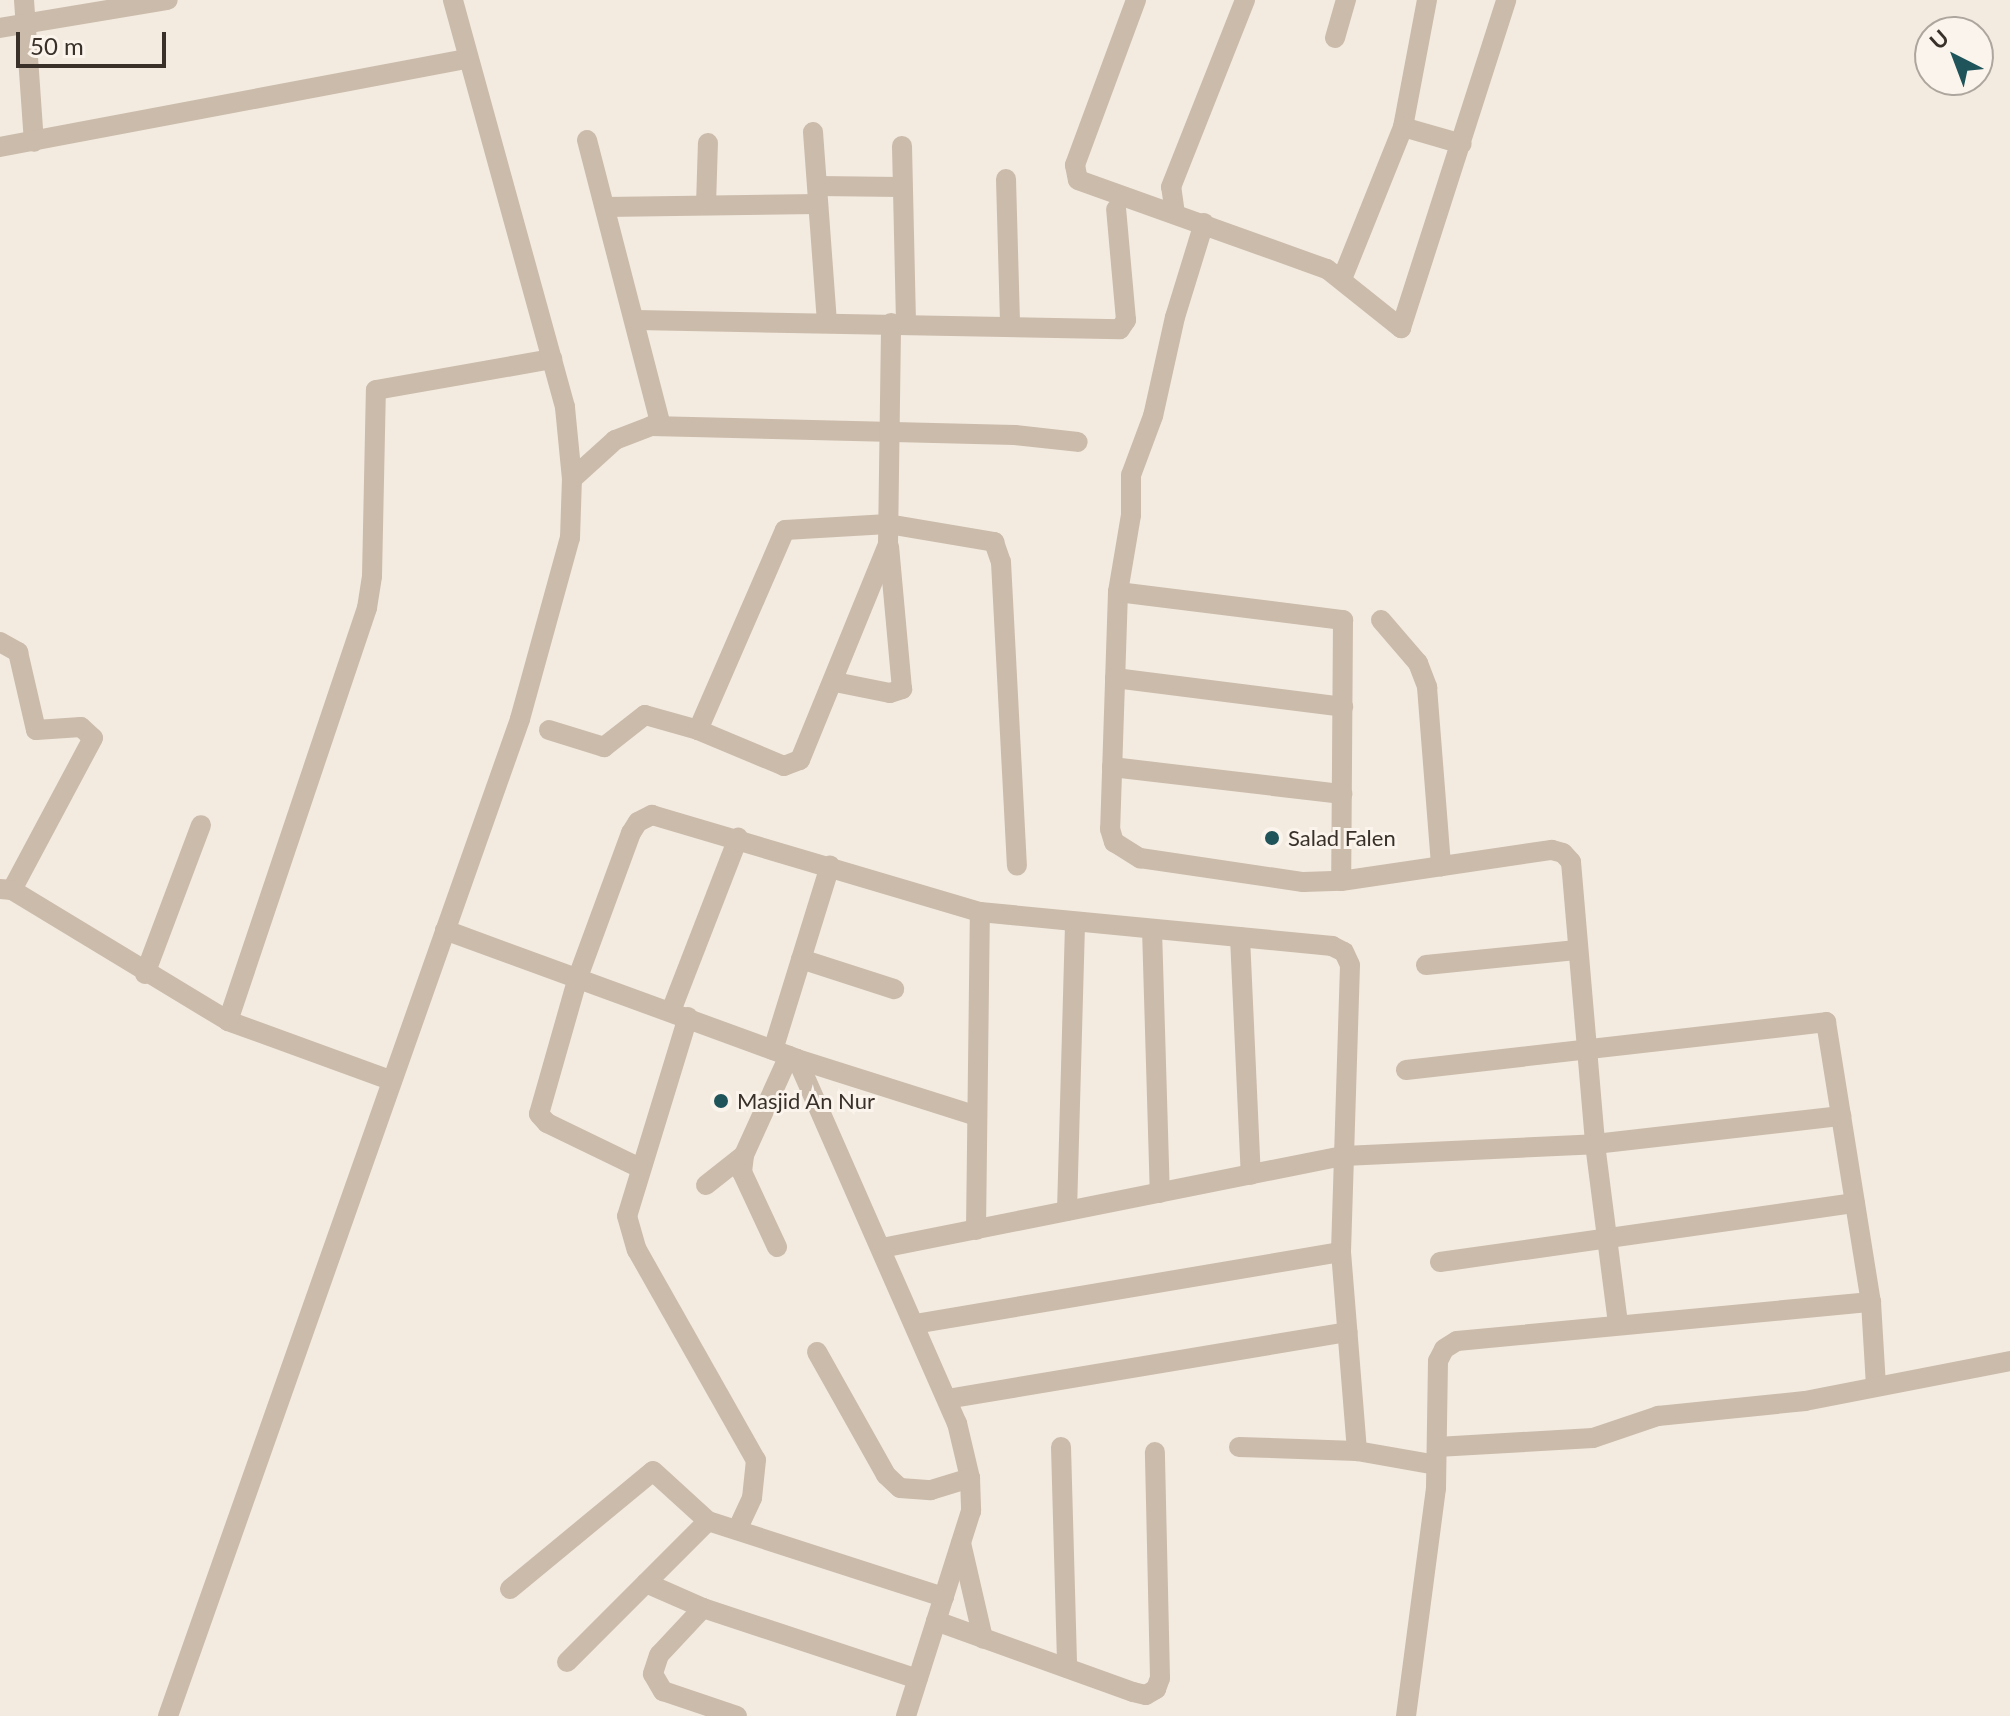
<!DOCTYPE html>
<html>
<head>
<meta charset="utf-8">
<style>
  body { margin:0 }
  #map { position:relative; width:2010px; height:1716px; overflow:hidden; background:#f3ebe0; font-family:Lato,sans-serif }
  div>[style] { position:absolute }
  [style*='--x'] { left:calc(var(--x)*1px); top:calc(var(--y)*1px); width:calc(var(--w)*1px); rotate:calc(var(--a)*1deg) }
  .minor>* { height:20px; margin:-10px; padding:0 10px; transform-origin:10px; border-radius:10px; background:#cbbbab }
  .dots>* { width:22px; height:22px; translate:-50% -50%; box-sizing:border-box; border:4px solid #faf4ec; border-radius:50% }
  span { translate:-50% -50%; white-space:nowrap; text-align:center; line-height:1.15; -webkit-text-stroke:6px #faf4ec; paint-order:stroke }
  .poi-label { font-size:22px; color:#39302a }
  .left { translate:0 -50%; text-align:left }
  .north { position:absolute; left:1914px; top:16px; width:80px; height:80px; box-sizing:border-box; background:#faf4ec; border:2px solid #ada69e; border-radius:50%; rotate:318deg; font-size:22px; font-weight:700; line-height:32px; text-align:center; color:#39302a }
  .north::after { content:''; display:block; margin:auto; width:28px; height:36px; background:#20545b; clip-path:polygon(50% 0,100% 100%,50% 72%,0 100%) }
  .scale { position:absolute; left:16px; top:32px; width:150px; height:36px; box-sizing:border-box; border:4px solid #39302a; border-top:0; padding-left:10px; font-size:24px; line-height:28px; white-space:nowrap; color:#39302a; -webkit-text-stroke:6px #faf4ec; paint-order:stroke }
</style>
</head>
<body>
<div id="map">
  <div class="minor">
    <div style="--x:24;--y:0;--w:142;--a:86"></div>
    <div style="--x:1136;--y:0;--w:176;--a:110.3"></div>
    <div style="--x:1075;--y:165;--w:15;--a:79"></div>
    <div style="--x:1078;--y:180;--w:264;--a:19.7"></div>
    <div style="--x:1327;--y:269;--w:95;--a:38.6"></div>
    <div style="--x:1401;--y:328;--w:344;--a:-72.2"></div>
    <div style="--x:0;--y:28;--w:170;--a:-9.5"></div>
    <div style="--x:1335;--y:38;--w:40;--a:-74"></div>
    <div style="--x:1403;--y:127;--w:129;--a:-79.3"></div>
    <div style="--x:813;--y:132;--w:190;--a:85.8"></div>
    <div style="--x:587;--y:140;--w:295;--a:75.5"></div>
    <div style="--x:902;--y:146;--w:177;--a:88.7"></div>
    <div style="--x:0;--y:147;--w:474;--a:-10.7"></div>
    <div style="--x:1006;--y:179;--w:145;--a:88.4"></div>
    <div style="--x:818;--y:186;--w:82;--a:0.7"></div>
    <div style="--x:706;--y:205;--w:62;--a:-88.2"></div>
    <div style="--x:605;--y:207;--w:213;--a:-0.8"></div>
    <div style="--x:1175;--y:214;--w:27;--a:-98"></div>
    <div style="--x:1171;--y:187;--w:201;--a:-68.4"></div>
    <div style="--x:1204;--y:223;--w:98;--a:107.1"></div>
    <div style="--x:1175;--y:317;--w:101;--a:102.5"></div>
    <div style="--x:1153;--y:416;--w:63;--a:110.4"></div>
    <div style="--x:1131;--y:475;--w:40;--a:90"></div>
    <div style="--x:1131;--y:515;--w:78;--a:99.6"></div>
    <div style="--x:1118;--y:592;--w:237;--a:91.9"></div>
    <div style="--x:1110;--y:829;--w:14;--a:73"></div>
    <div style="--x:1114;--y:842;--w:31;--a:32"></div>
    <div style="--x:1140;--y:858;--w:165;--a:8.4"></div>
    <div style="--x:1303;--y:882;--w:38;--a:-2"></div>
    <div style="--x:1341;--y:881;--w:213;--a:-8.4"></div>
    <div style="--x:1552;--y:850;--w:11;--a:15"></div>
    <div style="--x:1563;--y:853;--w:12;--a:48"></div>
    <div style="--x:1571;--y:862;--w:283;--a:85.1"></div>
    <div style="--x:1595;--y:1144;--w:180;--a:82.7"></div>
    <div style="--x:1342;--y:279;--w:164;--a:-68.1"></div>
    <div style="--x:1403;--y:127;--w:61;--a:16.1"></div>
    <div style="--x:636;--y:320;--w:484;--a:1.1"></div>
    <div style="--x:1120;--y:329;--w:11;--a:-56"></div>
    <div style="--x:1126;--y:320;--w:111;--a:-95.1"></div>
    <div style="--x:572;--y:479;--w:58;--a:-42.2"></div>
    <div style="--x:615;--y:440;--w:39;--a:-21"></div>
    <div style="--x:651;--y:426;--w:364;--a:1.4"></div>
    <div style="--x:1015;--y:435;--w:63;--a:6.3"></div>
    <div style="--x:1118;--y:592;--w:227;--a:7.1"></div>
    <div style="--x:1343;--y:620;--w:261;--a:90.4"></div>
    <div style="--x:1381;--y:620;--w:57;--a:49.3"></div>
    <div style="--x:1418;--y:663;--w:26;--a:69"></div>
    <div style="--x:1427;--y:687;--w:180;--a:85.5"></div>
    <div style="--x:0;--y:642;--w:21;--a:29"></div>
    <div style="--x:18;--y:652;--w:80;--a:77"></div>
    <div style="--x:36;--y:730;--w:45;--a:-3.8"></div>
    <div style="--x:81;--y:727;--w:16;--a:43"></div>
    <div style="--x:93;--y:738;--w:172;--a:118.1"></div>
    <div style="--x:1115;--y:678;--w:230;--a:7.2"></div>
    <div style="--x:835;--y:682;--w:56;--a:11.3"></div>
    <div style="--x:890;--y:693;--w:13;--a:-18"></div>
    <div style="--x:902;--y:689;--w:143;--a:-95.2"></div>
    <div style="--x:549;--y:730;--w:58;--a:17.2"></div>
    <div style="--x:604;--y:747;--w:52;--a:-38"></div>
    <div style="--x:645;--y:715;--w:55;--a:15.8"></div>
    <div style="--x:698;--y:730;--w:93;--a:22.7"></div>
    <div style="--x:784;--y:766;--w:17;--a:-21"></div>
    <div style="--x:800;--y:760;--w:233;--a:-67.8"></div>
    <div style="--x:888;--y:544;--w:221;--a:-89.2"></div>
    <div style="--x:698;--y:730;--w:218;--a:-66.5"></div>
    <div style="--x:785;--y:530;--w:103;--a:-3.3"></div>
    <div style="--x:888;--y:524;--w:108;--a:9.6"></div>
    <div style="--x:994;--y:542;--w:21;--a:71"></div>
    <div style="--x:1001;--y:562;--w:304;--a:87"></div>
    <div style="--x:1112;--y:767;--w:232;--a:6.7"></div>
    <div style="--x:0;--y:889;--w:12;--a:5"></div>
    <div style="--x:12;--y:890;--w:253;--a:31.2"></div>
    <div style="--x:228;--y:1021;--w:172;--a:20"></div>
    <div style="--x:1152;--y:929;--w:264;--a:88.3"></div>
    <div style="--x:445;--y:930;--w:375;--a:20.1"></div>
    <div style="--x:797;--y:1059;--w:189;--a:17.6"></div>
    <div style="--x:1240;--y:937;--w:238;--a:87.4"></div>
    <div style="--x:801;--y:959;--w:98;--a:17.9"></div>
    <div style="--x:1426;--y:965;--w:151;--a:-5.7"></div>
    <div style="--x:145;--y:974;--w:159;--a:-69.4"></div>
    <div style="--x:671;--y:1011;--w:186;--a:-68.8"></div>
    <div style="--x:688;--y:1017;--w:208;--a:107"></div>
    <div style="--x:627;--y:1216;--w:35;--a:74"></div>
    <div style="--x:637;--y:1250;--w:241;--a:60.5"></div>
    <div style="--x:756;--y:1460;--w:38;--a:96"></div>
    <div style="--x:752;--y:1498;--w:35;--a:115"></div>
    <div style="--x:228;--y:1021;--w:436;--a:-71.4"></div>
    <div style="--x:367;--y:608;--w:32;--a:-81"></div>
    <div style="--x:372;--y:576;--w:186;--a:-88.8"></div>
    <div style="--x:376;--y:390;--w:179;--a:-10"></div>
    <div style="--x:773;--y:1050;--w:193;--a:-72.8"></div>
    <div style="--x:797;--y:1059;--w:398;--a:66.3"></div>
    <div style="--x:957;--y:1423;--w:57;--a:76.7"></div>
    <div style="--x:970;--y:1478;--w:33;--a:88"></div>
    <div style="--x:971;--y:1511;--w:215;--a:107.6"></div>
    <div style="--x:1406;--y:1070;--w:423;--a:-6.5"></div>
    <div style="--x:1826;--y:1022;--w:284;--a:80.9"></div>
    <div style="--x:1871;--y:1302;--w:83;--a:86.6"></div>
    <div style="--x:638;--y:1167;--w:101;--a:-154.2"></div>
    <div style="--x:547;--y:1123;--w:12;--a:-132"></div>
    <div style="--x:539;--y:1114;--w:142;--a:-74.1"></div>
    <div style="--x:578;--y:977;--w:153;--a:-69.8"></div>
    <div style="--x:631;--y:833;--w:13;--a:-58"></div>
    <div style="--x:638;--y:822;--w:16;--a:-27"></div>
    <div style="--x:652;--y:815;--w:342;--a:16.5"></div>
    <div style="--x:980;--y:912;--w:354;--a:5.5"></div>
    <div style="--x:1332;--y:946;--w:13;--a:27"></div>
    <div style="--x:1344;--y:952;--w:14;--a:65"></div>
    <div style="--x:1350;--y:965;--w:287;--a:91.8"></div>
    <div style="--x:1341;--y:1252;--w:200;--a:85.4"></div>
    <div style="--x:706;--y:1185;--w:48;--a:-38.3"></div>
    <div style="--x:1067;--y:1211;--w:289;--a:-88.4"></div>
    <div style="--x:976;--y:1230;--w:318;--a:-89.3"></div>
    <div style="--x:777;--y:1247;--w:83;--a:-115"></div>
    <div style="--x:742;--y:1172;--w:17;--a:-83"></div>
    <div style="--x:744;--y:1155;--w:109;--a:-65.6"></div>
    <div style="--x:882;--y:1248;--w:471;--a:-11.3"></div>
    <div style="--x:1344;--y:1156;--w:251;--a:-2.7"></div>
    <div style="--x:1595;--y:1144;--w:248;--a:-6.5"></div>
    <div style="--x:1440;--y:1262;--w:419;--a:-8.1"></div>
    <div style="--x:915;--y:1324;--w:432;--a:-9.6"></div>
    <div style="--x:817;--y:1352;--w:141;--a:60.7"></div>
    <div style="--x:886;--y:1475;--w:19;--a:43"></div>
    <div style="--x:900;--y:1488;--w:31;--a:4"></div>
    <div style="--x:931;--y:1490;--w:41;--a:-17.1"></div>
    <div style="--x:947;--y:1399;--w:406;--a:-9.5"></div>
    <div style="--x:1061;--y:1447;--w:221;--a:88.4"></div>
    <div style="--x:1239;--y:1447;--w:118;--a:1.9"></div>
    <div style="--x:1357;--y:1451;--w:80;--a:10"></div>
    <div style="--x:1437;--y:1447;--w:156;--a:-3.3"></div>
    <div style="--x:1593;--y:1438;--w:69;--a:-18.7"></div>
    <div style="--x:1658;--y:1416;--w:148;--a:-5.8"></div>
    <div style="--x:1805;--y:1401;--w:209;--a:-11"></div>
    <div style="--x:961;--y:1543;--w:98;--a:77"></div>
    <div style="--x:646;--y:1583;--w:62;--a:23.7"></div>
    <div style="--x:703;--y:1608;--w:226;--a:18.3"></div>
    <div style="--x:510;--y:1589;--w:185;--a:-39.5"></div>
    <div style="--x:653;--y:1471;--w:74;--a:42.3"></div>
    <div style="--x:708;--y:1521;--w:248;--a:17.9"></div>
    <div style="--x:703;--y:1608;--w:64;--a:133.1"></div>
    <div style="--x:659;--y:1655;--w:20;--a:108"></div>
    <div style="--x:653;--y:1674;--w:20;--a:60"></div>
    <div style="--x:663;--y:1691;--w:78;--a:18.7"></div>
    <div style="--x:936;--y:1621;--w:209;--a:19.8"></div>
    <div style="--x:1133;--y:1692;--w:13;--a:13"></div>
    <div style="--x:1146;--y:1695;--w:12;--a:-31"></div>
    <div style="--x:1156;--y:1689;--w:12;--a:-70"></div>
    <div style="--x:1160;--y:1678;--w:226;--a:-91.3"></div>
    <div style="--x:567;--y:1662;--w:199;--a:-45"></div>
    <div style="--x:168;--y:1716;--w:1057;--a:-70.55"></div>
    <div style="--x:520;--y:719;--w:188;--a:-74.6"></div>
    <div style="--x:570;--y:538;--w:59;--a:-88.1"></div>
    <div style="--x:572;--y:479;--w:72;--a:-95.6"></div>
    <div style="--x:565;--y:407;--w:422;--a:-105.4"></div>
    <div style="--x:1406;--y:1716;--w:230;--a:-82.5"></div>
    <div style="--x:1436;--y:1488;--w:127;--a:-89.1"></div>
    <div style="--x:1438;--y:1361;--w:13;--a:-63"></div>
    <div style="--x:1444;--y:1349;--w:15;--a:-32"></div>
    <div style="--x:1457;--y:1341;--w:416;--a:-5.4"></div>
  </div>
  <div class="dots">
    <div style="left:1272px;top:838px;background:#20545b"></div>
    <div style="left:721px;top:1101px;background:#20545b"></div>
  </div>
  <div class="poi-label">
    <span class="left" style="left:1288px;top:838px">Salad Falen</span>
    <span class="left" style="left:737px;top:1101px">Masjid An Nur</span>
  </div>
  <div class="north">U</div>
  <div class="scale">50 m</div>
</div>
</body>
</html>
